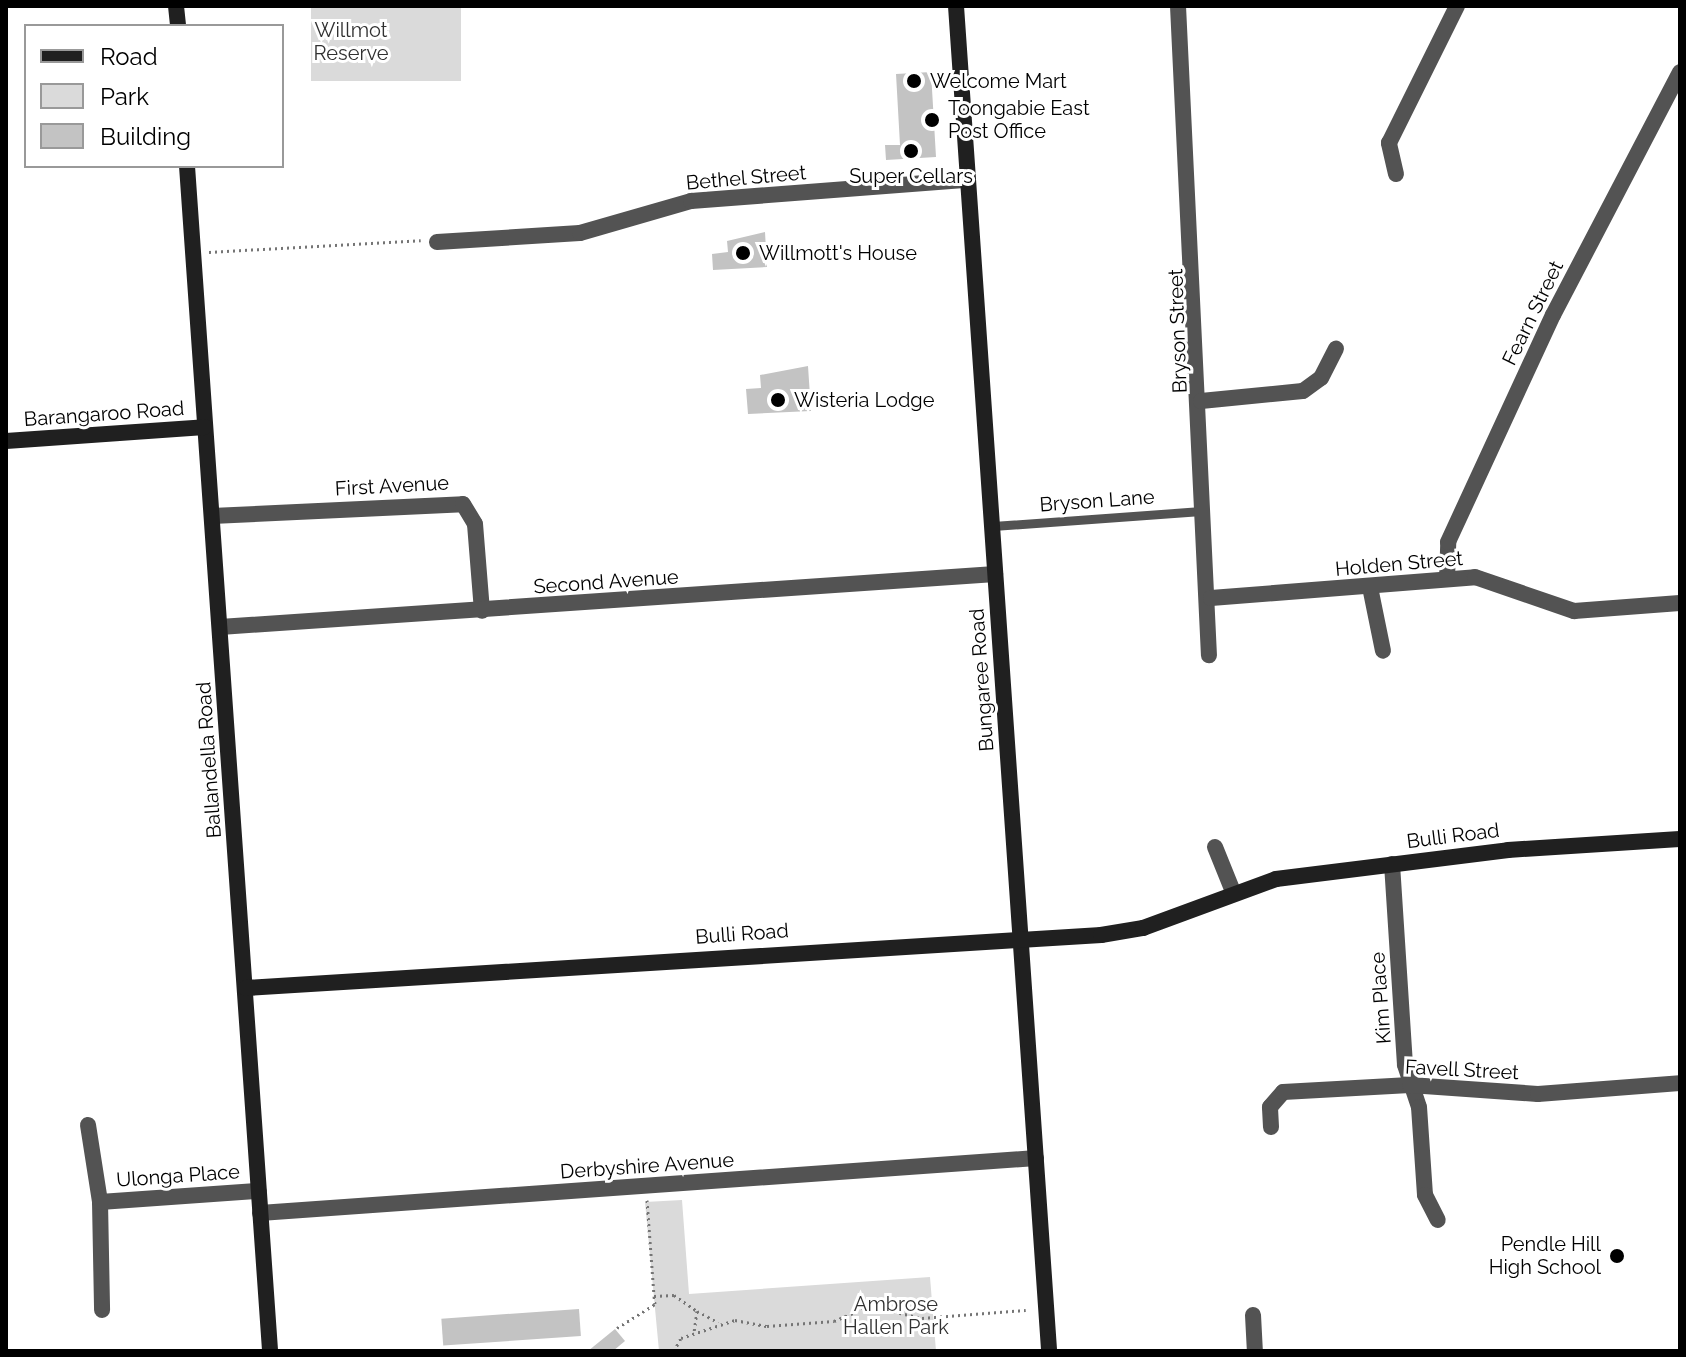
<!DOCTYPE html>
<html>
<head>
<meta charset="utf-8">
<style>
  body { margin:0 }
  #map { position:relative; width:1686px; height:1357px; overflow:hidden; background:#fff; font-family:Raleway,sans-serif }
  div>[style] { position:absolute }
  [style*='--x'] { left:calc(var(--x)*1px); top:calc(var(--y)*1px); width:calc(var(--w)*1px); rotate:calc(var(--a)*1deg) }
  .green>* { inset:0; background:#dadada; transform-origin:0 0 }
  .building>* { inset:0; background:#c3c3c3; transform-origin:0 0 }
  .path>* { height:3px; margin-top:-1.5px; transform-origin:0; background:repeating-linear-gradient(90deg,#757575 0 2px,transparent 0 6px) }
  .lane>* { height:9px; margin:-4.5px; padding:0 4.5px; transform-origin:4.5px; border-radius:4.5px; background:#535353 }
  .street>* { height:16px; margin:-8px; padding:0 8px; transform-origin:8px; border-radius:8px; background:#535353 }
  .secondary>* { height:16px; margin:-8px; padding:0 8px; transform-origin:8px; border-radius:8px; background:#202020 }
  .dots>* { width:22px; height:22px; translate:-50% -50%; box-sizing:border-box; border:4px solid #fff; border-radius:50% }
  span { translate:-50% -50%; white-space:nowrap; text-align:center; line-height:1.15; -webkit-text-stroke:6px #fff; paint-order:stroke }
  .park-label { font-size:20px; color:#313131 }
  .poi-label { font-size:20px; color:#000 }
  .left { translate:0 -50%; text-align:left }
  .right { translate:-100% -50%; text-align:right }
  .street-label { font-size:20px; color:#000 }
  .frame { position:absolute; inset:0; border:8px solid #000; pointer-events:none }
  .legend { position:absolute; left:24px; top:24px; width:260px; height:144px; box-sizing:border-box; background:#fff; border:2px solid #999; margin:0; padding:10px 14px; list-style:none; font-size:24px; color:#000 }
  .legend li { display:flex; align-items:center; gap:16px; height:40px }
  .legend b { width:40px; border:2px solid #999 }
</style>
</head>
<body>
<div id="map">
  <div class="green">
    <div style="left:311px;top:6px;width:150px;height:75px"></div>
    <div style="clip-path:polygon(682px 1200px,689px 1294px,930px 1277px,936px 1351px,659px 1351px,645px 1202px)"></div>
  </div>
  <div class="building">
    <div style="clip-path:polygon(931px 72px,936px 157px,886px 160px,885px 145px,900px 145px,896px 74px)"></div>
    <div style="clip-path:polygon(765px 232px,767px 267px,713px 270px,712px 254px,728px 252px,727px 241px)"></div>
    <div style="clip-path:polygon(808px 366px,811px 411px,748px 414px,746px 389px,761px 388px,760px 375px)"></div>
    <div style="left:579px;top:1309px;width:27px;height:138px;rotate:86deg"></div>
    <div style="clip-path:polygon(615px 1329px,625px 1341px,613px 1351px,588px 1351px)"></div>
  </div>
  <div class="path">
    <div style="--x:209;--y:252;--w:212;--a:-3.2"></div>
    <div style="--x:647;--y:1200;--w:96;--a:85.8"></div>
    <div style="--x:697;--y:1311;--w:24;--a:28"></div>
    <div style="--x:617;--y:1328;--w:45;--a:-32.3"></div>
    <div style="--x:655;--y:1304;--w:8;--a:-97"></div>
    <div style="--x:654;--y:1296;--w:20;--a:-3"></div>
    <div style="--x:674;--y:1295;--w:28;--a:35"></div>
    <div style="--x:697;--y:1311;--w:22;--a:98"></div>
    <div style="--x:674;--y:1351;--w:15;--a:-62"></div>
    <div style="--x:681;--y:1338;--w:57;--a:-18.4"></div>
    <div style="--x:735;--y:1320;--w:33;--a:11"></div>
    <div style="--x:767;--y:1326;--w:67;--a:-4.3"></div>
    <div style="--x:834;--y:1321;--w:39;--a:-23"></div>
    <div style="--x:870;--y:1306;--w:53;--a:13"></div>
    <div style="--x:922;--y:1318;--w:104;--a:-4.4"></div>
  </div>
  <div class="lane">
    <div style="--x:993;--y:526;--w:212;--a:-4.1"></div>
  </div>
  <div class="street">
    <div style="--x:1178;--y:6;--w:650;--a:87.27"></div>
    <div style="--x:1396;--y:174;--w:32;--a:-103"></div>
    <div style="--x:1389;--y:143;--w:153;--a:-63.6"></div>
    <div style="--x:437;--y:242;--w:143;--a:-3.6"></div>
    <div style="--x:580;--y:233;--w:116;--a:-16.1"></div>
    <div style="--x:691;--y:201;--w:277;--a:-4.4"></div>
    <div style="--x:1201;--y:401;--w:102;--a:-5.6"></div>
    <div style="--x:1303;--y:391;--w:22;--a:-36"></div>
    <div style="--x:1321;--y:378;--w:33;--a:-63"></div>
    <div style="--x:212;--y:516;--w:251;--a:-2.7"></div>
    <div style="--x:463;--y:504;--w:23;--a:59"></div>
    <div style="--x:475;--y:524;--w:87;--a:85.4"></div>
    <div style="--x:1447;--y:579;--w:37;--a:-88"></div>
    <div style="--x:1448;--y:542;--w:250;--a:-65.2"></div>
    <div style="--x:1553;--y:315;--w:274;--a:-62.4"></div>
    <div style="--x:1370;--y:587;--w:65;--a:78.5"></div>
    <div style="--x:1211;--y:598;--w:265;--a:-4.5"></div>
    <div style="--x:1475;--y:577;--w:105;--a:19"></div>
    <div style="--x:1574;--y:611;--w:106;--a:-4.3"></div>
    <div style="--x:220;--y:627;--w:777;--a:-3.91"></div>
    <div style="--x:1215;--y:847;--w:45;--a:68"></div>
    <div style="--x:1392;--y:864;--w:201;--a:86.3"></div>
    <div style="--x:1405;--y:1065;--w:44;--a:71.6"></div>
    <div style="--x:1419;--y:1107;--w:88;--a:86.1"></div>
    <div style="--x:1425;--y:1195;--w:28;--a:63"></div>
    <div style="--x:88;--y:1125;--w:78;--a:81.1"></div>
    <div style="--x:100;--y:1202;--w:108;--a:88.9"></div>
    <div style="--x:1271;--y:1127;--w:20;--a:-93"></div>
    <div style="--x:1270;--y:1107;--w:20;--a:-49"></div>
    <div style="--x:1283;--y:1092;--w:127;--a:-3.2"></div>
    <div style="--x:1410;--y:1085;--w:128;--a:4"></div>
    <div style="--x:1538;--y:1094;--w:142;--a:-4.4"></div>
    <div style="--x:100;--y:1202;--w:159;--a:-4"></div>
    <div style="--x:260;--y:1213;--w:778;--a:-4.05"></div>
    <div style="--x:1253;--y:1315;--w:36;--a:87"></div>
  </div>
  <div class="secondary">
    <div style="--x:176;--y:6;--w:20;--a:84"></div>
    <div style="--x:956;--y:6;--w:1348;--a:86.04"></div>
    <div style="--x:187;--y:166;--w:1188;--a:85.99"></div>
    <div style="--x:6;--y:441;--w:199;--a:-4"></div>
    <div style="--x:246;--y:988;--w:857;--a:-3.55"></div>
    <div style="--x:1101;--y:935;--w:43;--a:-9.5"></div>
    <div style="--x:1143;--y:928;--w:142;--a:-20.2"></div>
    <div style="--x:1276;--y:879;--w:234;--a:-7.1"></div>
    <div style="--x:1508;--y:850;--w:172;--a:-3.7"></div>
  </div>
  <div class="dots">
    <div style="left:914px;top:81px;background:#000"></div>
    <div style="left:932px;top:120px;background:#000"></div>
    <div style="left:911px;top:151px;background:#000"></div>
    <div style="left:743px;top:253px;background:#000"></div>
    <div style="left:778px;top:400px;background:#000"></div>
    <div style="left:1617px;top:1256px;background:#000"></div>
  </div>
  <div class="park-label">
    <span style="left:351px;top:42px">Willmot<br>Reserve</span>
    <span style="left:896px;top:1316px">Ambrose<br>Hallen Park</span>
  </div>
  <div class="poi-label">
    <span class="left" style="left:930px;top:81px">Welcome Mart</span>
    <span class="left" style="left:948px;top:120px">Toongabie East<br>Post Office</span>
    <span style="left:911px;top:176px">Super Cellars</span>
    <span class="left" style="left:759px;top:253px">Willmott's House</span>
    <span class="left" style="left:794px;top:400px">Wisteria Lodge</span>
    <span class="right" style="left:1601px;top:1256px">Pendle Hill<br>High School</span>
  </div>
  <div class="street-label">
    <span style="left:746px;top:178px;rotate:-5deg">Bethel Street</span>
    <span style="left:1533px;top:313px;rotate:-64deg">Fearn Street</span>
    <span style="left:1178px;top:331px;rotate:-92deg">Bryson Street</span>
    <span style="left:104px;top:414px;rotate:-4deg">Barangaroo Road</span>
    <span style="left:392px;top:486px;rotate:-3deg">First Avenue</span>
    <span style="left:1097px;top:501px;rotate:-4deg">Bryson Lane</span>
    <span style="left:1399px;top:564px;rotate:-5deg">Holden Street</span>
    <span style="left:606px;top:582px;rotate:-4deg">Second Avenue</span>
    <span style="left:982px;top:680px;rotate:-94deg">Bungaree Road</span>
    <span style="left:209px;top:760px;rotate:-94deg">Ballandella Road</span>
    <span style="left:1453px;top:836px;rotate:-7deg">Bulli Road</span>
    <span style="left:742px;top:934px;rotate:-4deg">Bulli Road</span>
    <span style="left:1381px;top:998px;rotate:-94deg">Kim Place</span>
    <span style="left:1462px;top:1070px;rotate:3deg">Favell Street</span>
    <span style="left:647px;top:1166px;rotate:-4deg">Derbyshire Avenue</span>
    <span style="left:178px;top:1176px;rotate:-4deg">Ulonga Place</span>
  </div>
  <div class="frame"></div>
  <ul class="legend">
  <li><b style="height:10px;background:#202020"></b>Road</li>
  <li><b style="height:22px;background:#dadada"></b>Park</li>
  <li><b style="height:22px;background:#c3c3c3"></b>Building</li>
  </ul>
</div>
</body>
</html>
